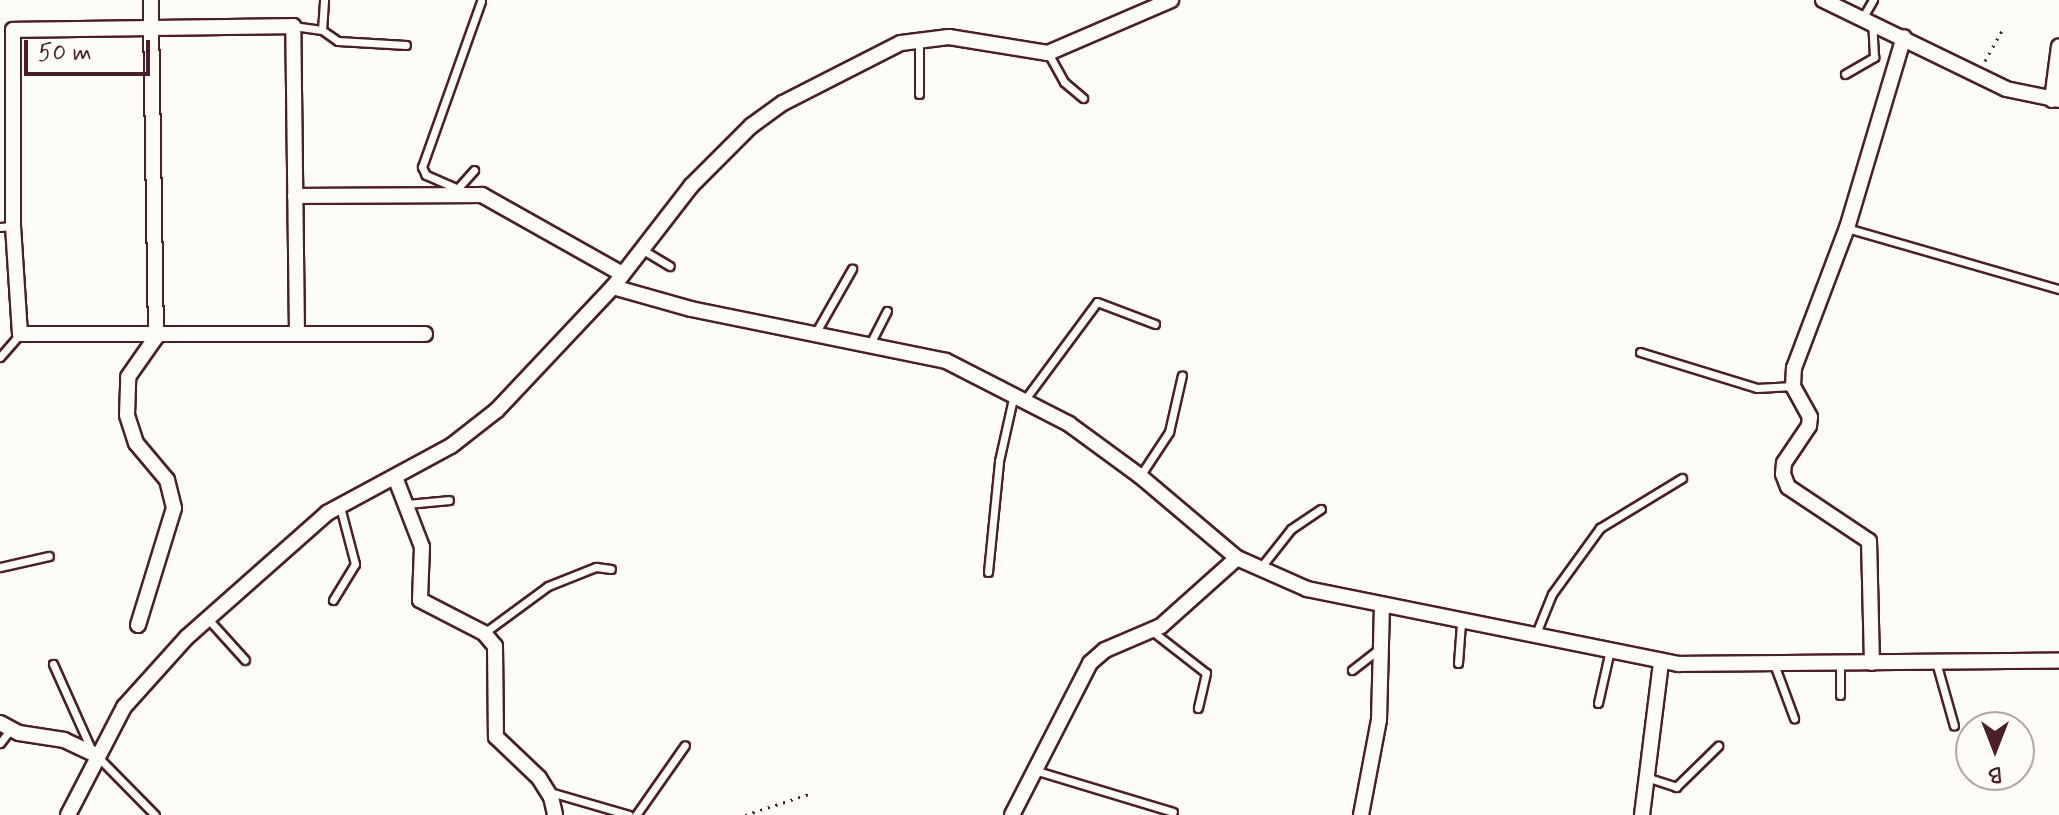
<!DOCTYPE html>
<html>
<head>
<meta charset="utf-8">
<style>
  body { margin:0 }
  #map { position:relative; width:2059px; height:815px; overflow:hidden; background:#fdfcf7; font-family:Mynerve,sans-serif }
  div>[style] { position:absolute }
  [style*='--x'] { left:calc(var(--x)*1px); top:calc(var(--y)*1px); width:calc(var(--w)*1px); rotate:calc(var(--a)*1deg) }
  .path>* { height:3px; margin-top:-1.5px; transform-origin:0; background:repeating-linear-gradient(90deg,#4a1f2b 0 2px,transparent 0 8px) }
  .roads { filter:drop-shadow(2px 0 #4a1f2b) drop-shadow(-2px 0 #4a1f2b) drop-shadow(0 2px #4a1f2b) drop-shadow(0 -2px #4a1f2b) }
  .service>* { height:7px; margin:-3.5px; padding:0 3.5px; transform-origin:3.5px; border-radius:3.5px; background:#fdfcf7 }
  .minor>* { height:14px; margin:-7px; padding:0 7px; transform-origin:7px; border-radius:7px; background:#fdfcf7 }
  span { translate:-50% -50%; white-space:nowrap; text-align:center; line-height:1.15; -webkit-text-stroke:6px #fdfcf7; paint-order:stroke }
  .north { position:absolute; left:1955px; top:711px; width:80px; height:80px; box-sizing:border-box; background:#fdfcf7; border:2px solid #b5a4a5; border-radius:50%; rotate:180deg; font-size:22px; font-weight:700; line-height:32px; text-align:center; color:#4a1f2b }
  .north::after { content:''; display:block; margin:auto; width:28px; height:36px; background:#4a1f2b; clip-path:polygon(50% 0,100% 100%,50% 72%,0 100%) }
  .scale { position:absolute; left:24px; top:40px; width:126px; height:36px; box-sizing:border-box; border:4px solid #4a1f2b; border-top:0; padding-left:10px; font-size:24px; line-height:28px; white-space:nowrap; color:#4a1f2b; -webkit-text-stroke:6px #fdfcf7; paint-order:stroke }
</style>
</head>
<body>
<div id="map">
  <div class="path">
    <div style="--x:1985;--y:61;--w:39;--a:-61"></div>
    <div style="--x:745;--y:815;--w:67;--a:-18.2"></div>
  </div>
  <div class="roads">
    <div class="service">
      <div style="--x:1863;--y:17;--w:20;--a:-60"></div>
      <div style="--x:293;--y:26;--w:29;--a:8"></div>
      <div style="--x:322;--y:30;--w:19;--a:35"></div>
      <div style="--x:338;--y:41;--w:68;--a:3.4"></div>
      <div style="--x:322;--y:30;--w:30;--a:-86"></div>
      <div style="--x:919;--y:41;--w:53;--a:90"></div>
      <div style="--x:1048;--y:53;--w:33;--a:61"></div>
      <div style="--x:1064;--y:82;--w:25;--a:40"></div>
      <div style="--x:1845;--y:74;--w:34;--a:-30"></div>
      <div style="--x:1874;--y:57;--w:34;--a:-93"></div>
      <div style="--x:458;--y:188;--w:24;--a:-48"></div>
      <div style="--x:465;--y:192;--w:43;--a:-156.4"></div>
      <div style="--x:426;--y:175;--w:9;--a:-117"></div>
      <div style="--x:422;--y:167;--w:176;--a:-70.4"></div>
      <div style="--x:0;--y:227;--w:13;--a:-4"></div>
      <div style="--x:1847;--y:228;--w:221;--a:16.1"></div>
      <div style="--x:643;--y:250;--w:31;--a:31"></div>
      <div style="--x:816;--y:332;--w:73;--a:-60.3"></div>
      <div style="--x:871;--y:342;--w:35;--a:-63"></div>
      <div style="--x:1640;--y:352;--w:122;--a:17.1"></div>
      <div style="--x:1757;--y:388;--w:36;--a:-3"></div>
      <div style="--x:0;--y:357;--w:30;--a:-49"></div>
      <div style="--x:1026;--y:398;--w:119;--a:-53.5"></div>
      <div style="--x:1097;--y:302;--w:62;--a:20.8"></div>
      <div style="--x:1140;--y:476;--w:53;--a:-56.6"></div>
      <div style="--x:1169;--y:432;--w:58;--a:-77.2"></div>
      <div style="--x:408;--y:504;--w:41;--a:-5.6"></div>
      <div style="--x:0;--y:567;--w:50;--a:-12.7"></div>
      <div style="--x:1261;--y:567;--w:48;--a:-51.7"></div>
      <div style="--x:1291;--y:529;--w:36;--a:-34"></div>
      <div style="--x:988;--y:572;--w:112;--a:-84.3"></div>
      <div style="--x:999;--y:461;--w:69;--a:-77.4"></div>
      <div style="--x:333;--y:600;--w:42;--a:-58.6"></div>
      <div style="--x:355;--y:564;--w:59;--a:-104.7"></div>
      <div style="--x:208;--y:619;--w:55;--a:47.9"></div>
      <div style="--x:1152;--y:631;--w:68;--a:37.9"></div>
      <div style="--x:1206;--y:673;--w:36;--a:103"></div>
      <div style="--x:484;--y:633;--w:79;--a:-36.3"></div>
      <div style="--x:548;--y:586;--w:52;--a:-21.6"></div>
      <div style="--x:596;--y:567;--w:15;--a:8"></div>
      <div style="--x:1535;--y:636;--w:45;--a:-68"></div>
      <div style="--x:1552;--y:594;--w:82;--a:-54"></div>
      <div style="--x:1600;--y:528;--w:96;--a:-31.4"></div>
      <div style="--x:1936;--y:662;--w:66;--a:74.3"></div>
      <div style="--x:1458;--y:663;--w:40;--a:-85.7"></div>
      <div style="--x:1840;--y:663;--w:32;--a:90"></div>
      <div style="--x:53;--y:664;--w:93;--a:65.9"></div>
      <div style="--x:1774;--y:664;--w:58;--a:69.7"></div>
      <div style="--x:1352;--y:670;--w:33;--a:-38"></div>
      <div style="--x:1598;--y:703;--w:50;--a:-77.3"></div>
      <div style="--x:0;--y:743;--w:16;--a:-52"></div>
      <div style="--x:98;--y:757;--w:81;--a:45.5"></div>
      <div style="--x:1034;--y:770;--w:145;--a:16.8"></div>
      <div style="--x:1646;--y:777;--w:32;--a:18"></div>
      <div style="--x:1676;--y:787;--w:59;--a:-44.3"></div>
      <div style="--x:550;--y:792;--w:82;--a:16.2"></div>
      <div style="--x:636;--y:815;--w:85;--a:-55"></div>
    </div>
    <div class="minor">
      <div style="--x:1823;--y:0;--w:203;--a:25.9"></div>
      <div style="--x:2006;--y:89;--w:54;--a:11.7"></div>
      <div style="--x:2052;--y:100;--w:54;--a:-82.6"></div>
      <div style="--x:295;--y:196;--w:187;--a:-0.3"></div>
      <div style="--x:482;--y:195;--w:161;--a:29.4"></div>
      <div style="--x:613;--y:287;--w:81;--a:15.8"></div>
      <div style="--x:691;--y:309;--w:260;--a:11.5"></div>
      <div style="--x:946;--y:361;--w:138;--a:27.1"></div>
      <div style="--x:1069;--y:424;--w:88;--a:36.2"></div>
      <div style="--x:1140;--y:476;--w:127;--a:40.2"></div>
      <div style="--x:1237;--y:558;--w:77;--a:23.9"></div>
      <div style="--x:1307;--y:589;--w:379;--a:11.4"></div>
      <div style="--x:1678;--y:664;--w:381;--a:-0.5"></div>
      <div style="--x:297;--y:334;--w:308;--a:-90.7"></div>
      <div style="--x:293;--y:26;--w:280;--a:179.2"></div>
      <div style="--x:13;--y:30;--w:196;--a:90"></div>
      <div style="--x:13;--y:226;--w:108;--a:86.3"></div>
      <div style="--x:20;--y:334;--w:405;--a:0"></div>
      <div style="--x:395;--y:477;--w:75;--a:68.9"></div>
      <div style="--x:422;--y:547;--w:53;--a:92.2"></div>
      <div style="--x:420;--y:600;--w:72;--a:27.3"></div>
      <div style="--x:484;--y:633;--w:17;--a:50"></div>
      <div style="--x:495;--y:646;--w:91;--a:89.4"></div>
      <div style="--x:496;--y:737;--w:59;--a:43.6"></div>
      <div style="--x:539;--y:778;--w:22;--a:58"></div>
      <div style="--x:551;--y:797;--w:18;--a:77"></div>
      <div style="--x:138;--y:625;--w:122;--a:-72.9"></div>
      <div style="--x:174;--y:508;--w:29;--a:-104"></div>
      <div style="--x:167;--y:480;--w:48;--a:-130"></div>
      <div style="--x:136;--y:443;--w:29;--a:-108"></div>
      <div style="--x:127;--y:415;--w:38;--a:-88"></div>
      <div style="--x:128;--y:377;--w:49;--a:-55"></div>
      <div style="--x:156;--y:337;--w:337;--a:-90.9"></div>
      <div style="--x:1872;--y:663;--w:122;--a:-91.4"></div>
      <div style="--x:1869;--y:541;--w:97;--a:-146.3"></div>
      <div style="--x:1788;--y:487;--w:14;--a:-111"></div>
      <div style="--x:1783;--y:474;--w:11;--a:-85"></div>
      <div style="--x:1784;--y:463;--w:45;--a:-56"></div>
      <div style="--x:1809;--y:426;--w:9;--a:-84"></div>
      <div style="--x:1810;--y:417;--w:35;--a:-119"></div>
      <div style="--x:1793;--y:386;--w:18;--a:-87"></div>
      <div style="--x:1794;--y:368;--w:150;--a:-69.3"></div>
      <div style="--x:1847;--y:228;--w:199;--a:-73.4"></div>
      <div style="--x:0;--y:723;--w:21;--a:28"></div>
      <div style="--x:19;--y:733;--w:46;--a:8.8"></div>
      <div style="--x:64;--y:740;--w:35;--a:25"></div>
      <div style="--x:68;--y:815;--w:122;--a:-62.6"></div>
      <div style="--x:124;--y:707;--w:94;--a:-48"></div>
      <div style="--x:187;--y:637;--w:187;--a:-41.5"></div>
      <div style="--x:327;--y:513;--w:141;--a:-28.4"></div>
      <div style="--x:451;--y:446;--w:58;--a:-38"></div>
      <div style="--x:497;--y:410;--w:169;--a:-46.7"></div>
      <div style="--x:613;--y:287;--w:128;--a:-52.3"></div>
      <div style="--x:691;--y:186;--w:85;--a:-45"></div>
      <div style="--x:751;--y:126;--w:39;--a:-36"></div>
      <div style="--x:783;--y:103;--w:132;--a:-27"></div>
      <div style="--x:901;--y:43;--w:48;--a:-7.1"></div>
      <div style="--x:949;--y:37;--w:100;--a:9.2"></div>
      <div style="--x:1048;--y:53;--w:134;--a:-23.3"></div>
      <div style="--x:1012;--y:815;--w:171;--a:-62.8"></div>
      <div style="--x:1090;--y:663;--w:20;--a:-41"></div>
      <div style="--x:1105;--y:650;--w:61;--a:-23.2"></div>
      <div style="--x:1161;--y:626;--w:102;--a:-41.8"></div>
      <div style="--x:1361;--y:815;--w:97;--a:-79.3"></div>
      <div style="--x:1379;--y:720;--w:113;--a:-88.5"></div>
      <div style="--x:1642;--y:815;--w:153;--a:-82.9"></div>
    </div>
  </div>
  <div class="north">B</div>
  <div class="scale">50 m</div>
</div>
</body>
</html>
